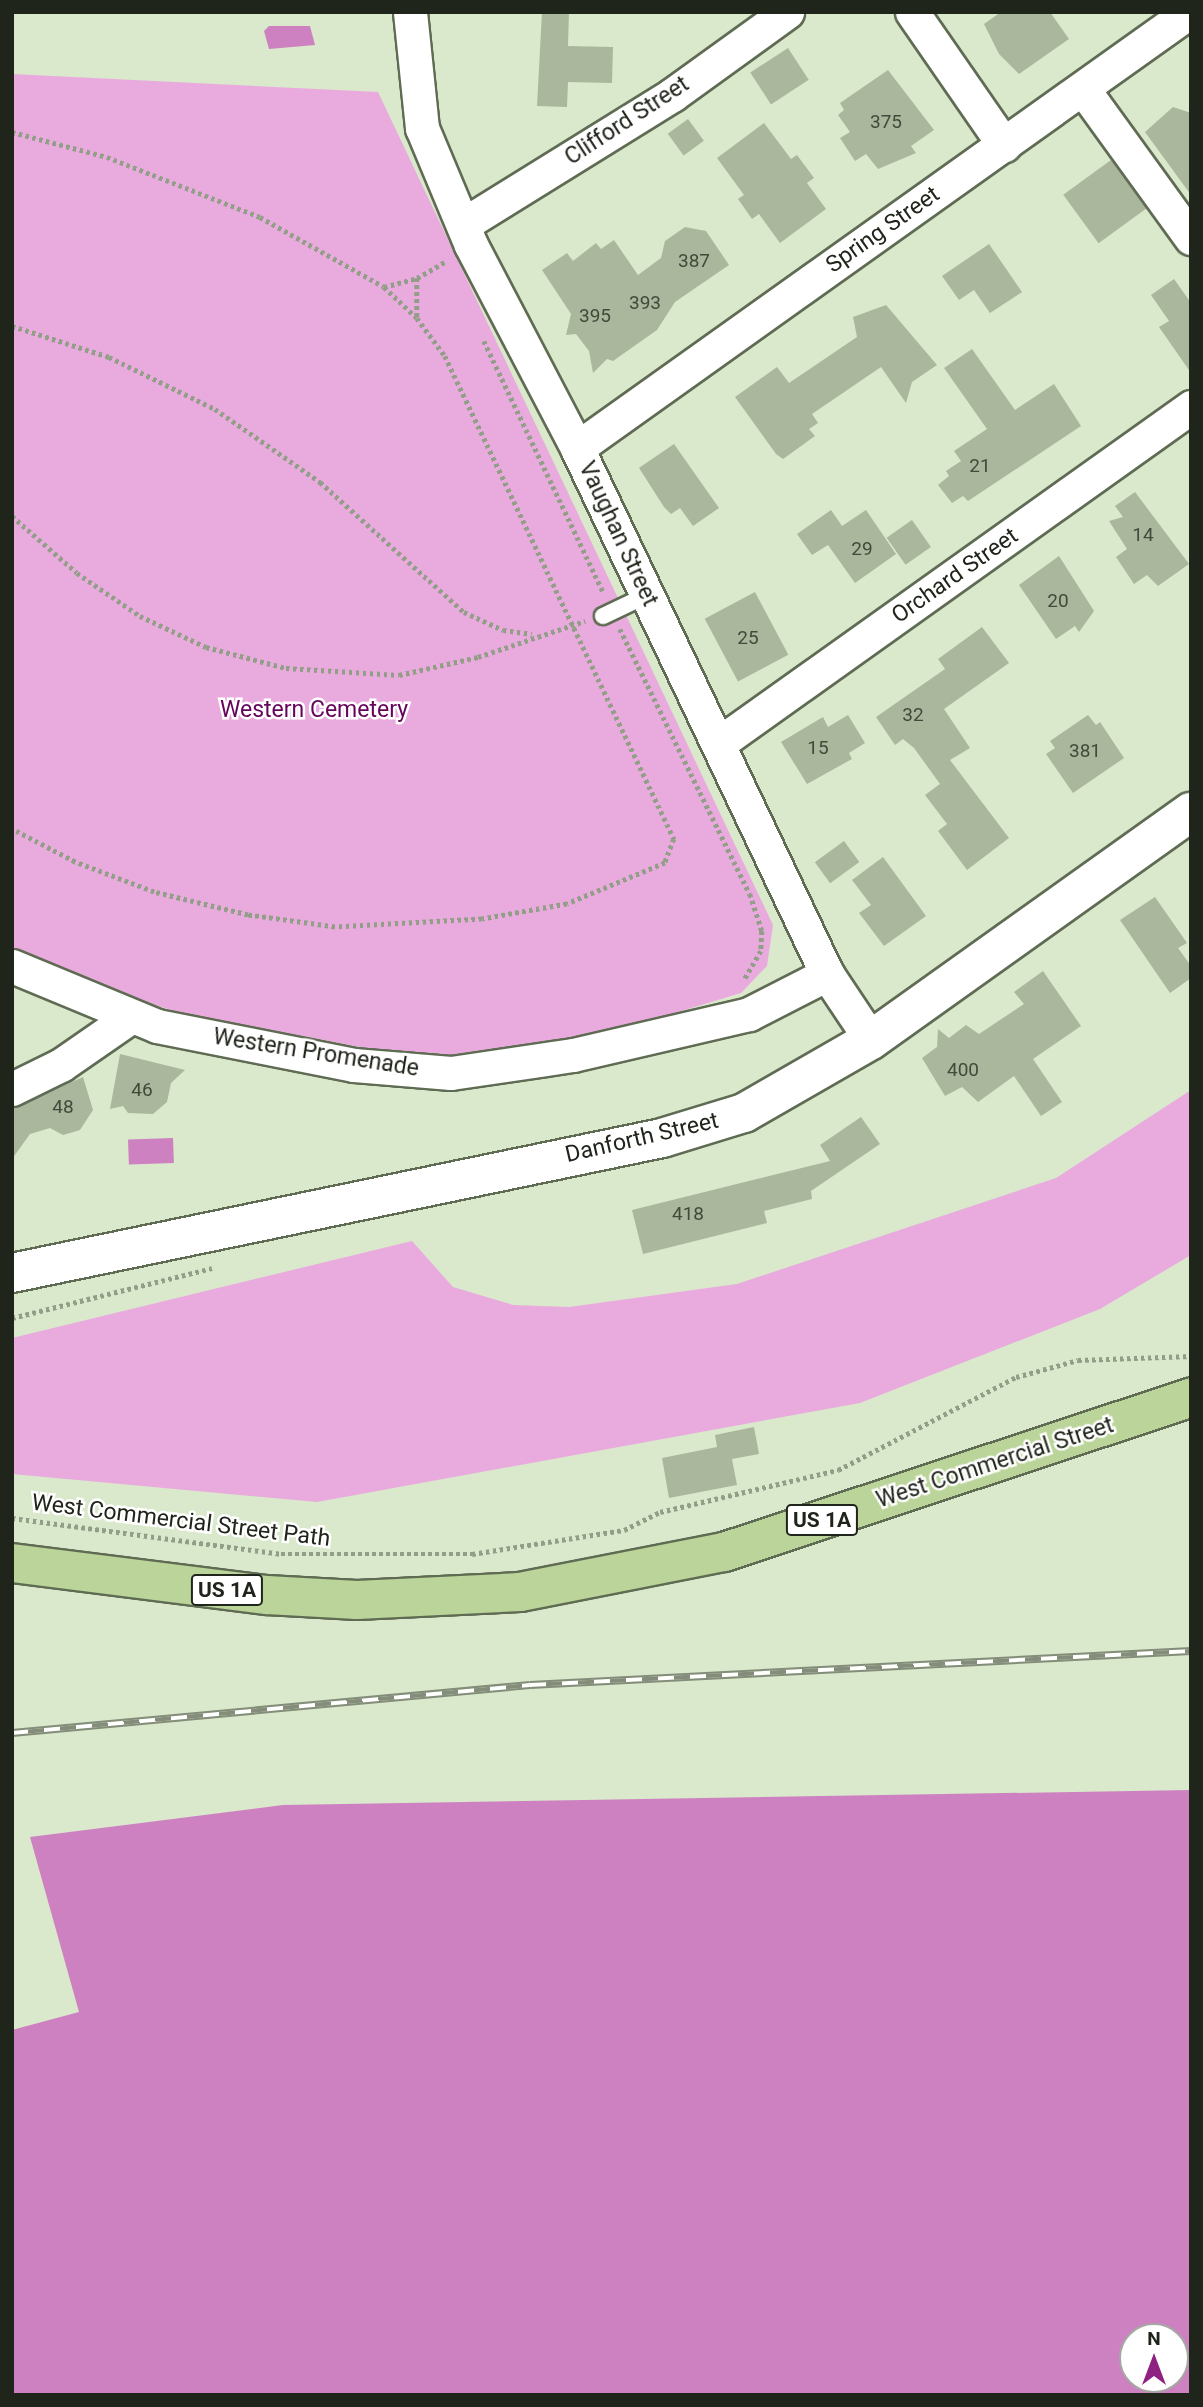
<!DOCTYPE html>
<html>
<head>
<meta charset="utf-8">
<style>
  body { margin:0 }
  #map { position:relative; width:1203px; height:2407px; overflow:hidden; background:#dae8cc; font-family:Roboto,sans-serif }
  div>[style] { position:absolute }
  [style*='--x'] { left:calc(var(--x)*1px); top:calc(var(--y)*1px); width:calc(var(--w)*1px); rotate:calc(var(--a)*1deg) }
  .green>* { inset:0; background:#e9abde }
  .water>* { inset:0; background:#cd81c0; transform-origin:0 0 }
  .building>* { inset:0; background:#aab79c; transform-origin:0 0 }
  .path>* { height:4.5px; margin-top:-2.25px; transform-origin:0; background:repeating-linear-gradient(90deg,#939e88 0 3.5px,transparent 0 7px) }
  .roads { filter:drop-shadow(2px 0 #5f6b53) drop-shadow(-2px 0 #5f6b53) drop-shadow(0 2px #5f6b53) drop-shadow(0 -2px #5f6b53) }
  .lane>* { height:16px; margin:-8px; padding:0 8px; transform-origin:8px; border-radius:8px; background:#fff }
  .street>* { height:33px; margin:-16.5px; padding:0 16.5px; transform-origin:16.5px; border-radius:16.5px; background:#fff }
  .secondary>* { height:38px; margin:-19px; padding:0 19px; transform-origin:19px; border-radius:19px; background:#fff }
  .primary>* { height:38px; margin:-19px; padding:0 19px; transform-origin:19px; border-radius:19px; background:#bad499 }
  .rail>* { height:8px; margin-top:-4px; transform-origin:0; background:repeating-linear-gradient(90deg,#fff 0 16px,#838d79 0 32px); box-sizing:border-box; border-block:2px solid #838d79 }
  span { translate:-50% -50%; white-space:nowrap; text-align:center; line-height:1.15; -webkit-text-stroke:5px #fff; paint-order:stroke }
  .number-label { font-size:19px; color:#424a3b }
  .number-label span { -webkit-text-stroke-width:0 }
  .shield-label span { padding:2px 5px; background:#fff; border:2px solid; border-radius:5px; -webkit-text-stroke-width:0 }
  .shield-label { font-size:21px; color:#20251b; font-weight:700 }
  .street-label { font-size:23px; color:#20251b }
  .park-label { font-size:23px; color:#65045c }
  .frame { position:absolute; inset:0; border:14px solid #20251b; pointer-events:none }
  .north { position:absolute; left:1119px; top:2323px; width:70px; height:70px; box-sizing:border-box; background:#fff; border:2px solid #a6a8a4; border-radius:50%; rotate:0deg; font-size:19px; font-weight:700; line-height:28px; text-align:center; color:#20251b }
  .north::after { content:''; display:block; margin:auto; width:24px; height:32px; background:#8f2183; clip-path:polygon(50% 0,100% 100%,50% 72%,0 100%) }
</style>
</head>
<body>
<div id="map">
  <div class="green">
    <div style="clip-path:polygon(12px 74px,378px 92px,773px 925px,767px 966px,741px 993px,609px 1033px,501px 1054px,418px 1058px,181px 1013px,68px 978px,12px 950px)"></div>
    <div style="clip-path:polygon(1191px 1090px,1191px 1255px,1100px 1309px,860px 1403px,317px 1502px,12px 1474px,12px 1338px,412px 1241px,453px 1287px,513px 1305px,569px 1307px,737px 1284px,1056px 1178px)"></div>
  </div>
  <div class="water">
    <div style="clip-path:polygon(269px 26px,310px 26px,315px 45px,269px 49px,264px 31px)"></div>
    <div style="left:173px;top:1138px;width:25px;height:45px;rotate:88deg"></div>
    <div style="clip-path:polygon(evenodd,1191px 1790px,1191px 2395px,12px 2395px,12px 2030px,79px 2012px,30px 1837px,283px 1805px,1191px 1790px,1133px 2337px,1175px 2337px,1175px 2379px,1133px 2379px,1133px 2337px)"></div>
  </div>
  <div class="building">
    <div style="clip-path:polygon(542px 12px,569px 12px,568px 46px,613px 47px,612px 83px,568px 82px,567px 107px,537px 106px)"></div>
    <div style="clip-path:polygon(1001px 12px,1050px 12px,1069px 39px,1019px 74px,999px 54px,984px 24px)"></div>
    <div style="left:788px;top:48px;width:38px;height:45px;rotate:57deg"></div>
    <div style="clip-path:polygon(888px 70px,934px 130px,911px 146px,916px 153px,878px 169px,866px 154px,855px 161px,840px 138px,850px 132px,838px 115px,844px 110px,840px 103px)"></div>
    <div style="clip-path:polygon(1173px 107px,1191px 113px,1191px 195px,1145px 132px)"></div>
    <div style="left:688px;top:119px;width:27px;height:25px;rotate:54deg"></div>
    <div style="clip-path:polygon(764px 123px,791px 159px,797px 155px,814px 178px,807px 183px,826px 209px,780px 243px,759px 214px,752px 219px,738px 199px,744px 195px,717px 158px)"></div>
    <div style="left:1111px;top:160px;width:60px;height:59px;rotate:54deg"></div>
    <div style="clip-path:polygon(685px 227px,706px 231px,729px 265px,675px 302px,657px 330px,613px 361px,607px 359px,593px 373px,589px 351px,576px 334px,566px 335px,571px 314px,542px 270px,567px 253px,573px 261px,596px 243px,601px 249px,614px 240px,638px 275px,661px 258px,665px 241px)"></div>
    <div style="clip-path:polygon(989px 244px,1022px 292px,990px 313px,974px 290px,959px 300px,942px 276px)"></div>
    <div style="clip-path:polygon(1174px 279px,1191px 303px,1191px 373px,1159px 327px,1169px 321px,1151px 295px)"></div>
    <div style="clip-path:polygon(886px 305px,937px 365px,912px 382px,906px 403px,881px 367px,812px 414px,818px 423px,809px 429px,815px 436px,783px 459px,776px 454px,735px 397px,777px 367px,789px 383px,857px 337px,853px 317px)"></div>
    <div style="clip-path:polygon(972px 349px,1015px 410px,1054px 384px,1081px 426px,968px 501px,963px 496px,952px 503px,938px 485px,949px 476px,946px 471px,961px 461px,954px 451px,987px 429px,944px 368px)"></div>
    <div style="clip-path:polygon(674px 444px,719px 508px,693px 526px,680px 508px,671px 514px,664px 507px,639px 468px)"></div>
    <div style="clip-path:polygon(1135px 492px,1189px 564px,1158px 586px,1147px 575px,1134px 584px,1116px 557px,1127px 549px,1109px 521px,1123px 517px,1115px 506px)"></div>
    <div style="clip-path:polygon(831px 510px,842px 526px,866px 510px,896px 554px,855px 583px,828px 545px,812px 555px,797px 534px)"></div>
    <div style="left:912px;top:520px;width:33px;height:31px;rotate:55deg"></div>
    <div style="clip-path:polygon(1059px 556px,1094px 611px,1079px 632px,1075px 626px,1056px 639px,1019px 585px)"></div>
    <div style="left:755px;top:592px;width:71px;height:57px;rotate:62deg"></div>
    <div style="clip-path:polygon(982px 627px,1009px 663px,944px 709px,970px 748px,950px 760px,1009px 838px,967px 870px,938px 831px,947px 824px,925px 795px,940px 784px,914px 748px,903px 739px,895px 745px,876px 717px,945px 669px,938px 659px)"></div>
    <div style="clip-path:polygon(848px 715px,865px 743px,849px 753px,852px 759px,807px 784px,781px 742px,823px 717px,828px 727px)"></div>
    <div style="clip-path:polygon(1088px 715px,1096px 725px,1100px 722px,1124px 758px,1073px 793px,1046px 754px,1055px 748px,1050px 741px)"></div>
    <div style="left:844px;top:841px;width:26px;height:36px;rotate:54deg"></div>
    <div style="clip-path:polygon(883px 857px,926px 916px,884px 946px,859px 913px,871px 905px,852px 880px)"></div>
    <div style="clip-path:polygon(1155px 897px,1187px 943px,1178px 948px,1191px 966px,1191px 978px,1170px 993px,1120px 920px)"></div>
    <div style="clip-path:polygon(1043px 971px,1081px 1026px,1033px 1059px,1062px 1102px,1041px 1116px,1014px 1076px,978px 1102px,962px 1087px,945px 1096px,922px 1058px,937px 1047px,938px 1029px,949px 1038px,966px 1025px,979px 1034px,1024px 1004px,1014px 992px)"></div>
    <div style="clip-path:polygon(120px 1054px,185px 1070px,171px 1083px,167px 1102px,153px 1114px,128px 1113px,123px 1106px,110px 1109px)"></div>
    <div style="clip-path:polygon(83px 1077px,93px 1110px,80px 1130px,63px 1135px,50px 1128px,30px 1134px,12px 1159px,12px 1108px)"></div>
    <div style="clip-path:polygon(861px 1117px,880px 1144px,811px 1191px,812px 1199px,764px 1211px,767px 1223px,643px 1254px,632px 1210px,830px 1161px,820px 1145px)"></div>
    <div style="clip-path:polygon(754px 1427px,759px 1454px,732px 1459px,737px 1485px,669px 1498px,662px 1458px,717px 1447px,715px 1435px)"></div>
  </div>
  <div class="path">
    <div style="--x:12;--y:132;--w:98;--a:14.7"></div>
    <div style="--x:107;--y:157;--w:164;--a:21.4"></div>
    <div style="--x:260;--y:217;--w:142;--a:29.4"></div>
    <div style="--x:384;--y:287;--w:45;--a:43.2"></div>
    <div style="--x:417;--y:318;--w:47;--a:53.6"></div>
    <div style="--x:445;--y:356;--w:535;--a:64.63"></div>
    <div style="--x:674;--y:839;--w:26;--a:111"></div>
    <div style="--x:665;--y:863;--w:106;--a:157.3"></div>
    <div style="--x:567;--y:904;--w:86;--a:170"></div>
    <div style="--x:482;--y:919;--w:147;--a:176.9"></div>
    <div style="--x:335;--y:927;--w:88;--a:-172.1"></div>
    <div style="--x:248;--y:915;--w:97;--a:-166.3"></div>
    <div style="--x:154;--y:892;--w:85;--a:-159.2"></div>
    <div style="--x:75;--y:862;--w:71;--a:-152.4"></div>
    <div style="--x:417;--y:278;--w:40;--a:90"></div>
    <div style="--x:384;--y:287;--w:34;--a:-15"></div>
    <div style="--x:417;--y:278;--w:34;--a:-30"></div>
    <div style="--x:12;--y:326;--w:102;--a:17.7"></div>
    <div style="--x:109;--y:357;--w:118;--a:26.1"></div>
    <div style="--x:215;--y:409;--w:128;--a:34.8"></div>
    <div style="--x:320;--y:482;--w:194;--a:42.1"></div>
    <div style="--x:464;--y:612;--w:43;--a:24.8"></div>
    <div style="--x:503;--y:630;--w:29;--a:8"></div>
    <div style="--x:484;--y:341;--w:278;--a:64.6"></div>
    <div style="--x:12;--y:516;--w:86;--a:41.2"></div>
    <div style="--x:77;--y:573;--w:76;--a:34.3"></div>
    <div style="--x:140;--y:616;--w:73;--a:25.2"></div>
    <div style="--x:206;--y:647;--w:83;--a:14.7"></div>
    <div style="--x:286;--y:668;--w:113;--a:3.5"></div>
    <div style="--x:399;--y:675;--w:81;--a:-12.8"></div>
    <div style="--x:478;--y:657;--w:113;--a:-18.6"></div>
    <div style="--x:620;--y:629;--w:295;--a:63.9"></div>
    <div style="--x:750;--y:894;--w:39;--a:72"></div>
    <div style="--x:762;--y:931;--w:20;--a:93"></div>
    <div style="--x:761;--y:951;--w:34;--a:120"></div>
    <div style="--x:12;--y:1318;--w:206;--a:-14"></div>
    <div style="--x:12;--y:1518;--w:271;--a:7.6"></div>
    <div style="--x:281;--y:1554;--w:191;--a:0"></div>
    <div style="--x:472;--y:1554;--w:154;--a:-9"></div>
    <div style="--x:624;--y:1530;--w:40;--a:-26.6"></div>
    <div style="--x:660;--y:1512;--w:183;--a:-13.3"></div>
    <div style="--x:838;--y:1470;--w:201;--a:-27.6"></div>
    <div style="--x:1016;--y:1377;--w:64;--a:-15.3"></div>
    <div style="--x:1078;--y:1360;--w:113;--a:-2"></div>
  </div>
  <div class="roads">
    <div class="lane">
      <div style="--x:603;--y:616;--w:49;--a:-25.5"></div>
    </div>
    <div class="street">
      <div style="--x:410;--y:12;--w:117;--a:84.1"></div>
      <div style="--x:422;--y:128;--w:127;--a:67.3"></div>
      <div style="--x:471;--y:245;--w:229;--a:62.4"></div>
      <div style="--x:577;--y:448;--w:582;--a:64.58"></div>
      <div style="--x:827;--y:974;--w:79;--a:56.3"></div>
      <div style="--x:912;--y:12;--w:162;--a:55.3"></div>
      <div style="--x:1083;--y:89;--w:184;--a:54.1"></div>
      <div style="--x:464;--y:224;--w:245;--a:-31.8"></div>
      <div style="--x:672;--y:95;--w:142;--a:-35.8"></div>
      <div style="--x:577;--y:448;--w:751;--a:-35.47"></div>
      <div style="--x:718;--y:744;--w:581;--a:-35.47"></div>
      <div style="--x:12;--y:966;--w:157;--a:22.5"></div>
      <div style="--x:157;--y:1026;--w:201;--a:11.2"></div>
      <div style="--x:354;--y:1065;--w:97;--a:4.7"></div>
      <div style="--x:451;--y:1073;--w:123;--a:-8.4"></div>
      <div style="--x:573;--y:1055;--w:181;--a:-13.1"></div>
      <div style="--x:749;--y:1014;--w:88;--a:-27.1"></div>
      <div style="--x:12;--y:1089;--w:55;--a:-26.1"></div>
      <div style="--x:61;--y:1065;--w:83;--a:-34.7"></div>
    </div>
    <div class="secondary">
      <div style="--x:12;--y:1273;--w:664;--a:-11.73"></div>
      <div style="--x:662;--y:1138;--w:86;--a:-17"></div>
      <div style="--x:744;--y:1113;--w:146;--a:-29.9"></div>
      <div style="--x:871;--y:1040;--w:393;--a:-35.5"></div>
    </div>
    <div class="primary">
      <div style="--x:12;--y:1563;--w:257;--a:7.2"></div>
      <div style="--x:267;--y:1595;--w:90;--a:3.2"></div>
      <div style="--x:357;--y:1600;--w:163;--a:-2.8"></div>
      <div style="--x:520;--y:1592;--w:208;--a:-11.1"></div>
      <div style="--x:724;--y:1552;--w:492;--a:-18.3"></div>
    </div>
  </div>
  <div class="rail">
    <div style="--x:12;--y:1733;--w:520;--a:-5.29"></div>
    <div style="--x:530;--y:1685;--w:662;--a:-2.94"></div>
  </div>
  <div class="number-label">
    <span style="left:886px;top:122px">375</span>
    <span style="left:694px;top:261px">387</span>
    <span style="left:645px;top:303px">393</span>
    <span style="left:595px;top:316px">395</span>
    <span style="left:980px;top:466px">21</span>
    <span style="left:1143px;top:535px">14</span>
    <span style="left:862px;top:549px">29</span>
    <span style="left:1058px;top:601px">20</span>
    <span style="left:748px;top:638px">25</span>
    <span style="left:913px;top:715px">32</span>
    <span style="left:818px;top:748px">15</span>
    <span style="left:1085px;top:751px">381</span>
    <span style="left:963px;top:1070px">400</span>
    <span style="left:142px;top:1090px">46</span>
    <span style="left:63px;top:1107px">48</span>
    <span style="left:688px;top:1214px">418</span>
  </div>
  <div class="shield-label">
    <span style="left:822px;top:1520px">US 1A</span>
    <span style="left:227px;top:1590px">US 1A</span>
  </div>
  <div class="street-label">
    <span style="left:627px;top:121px;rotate:-33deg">Clifford Street</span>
    <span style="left:883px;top:230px;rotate:-35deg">Spring Street</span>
    <span style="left:618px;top:534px;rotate:65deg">Vaughan Street</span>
    <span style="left:955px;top:576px;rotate:-35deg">Orchard Street</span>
    <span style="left:316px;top:1053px;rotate:9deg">Western Promenade</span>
    <span style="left:642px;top:1138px;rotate:-13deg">Danforth Street</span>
    <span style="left:995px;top:1463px;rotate:-18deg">West Commercial Street</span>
    <span style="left:181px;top:1521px;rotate:7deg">West Commercial Street Path</span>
  </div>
  <div class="park-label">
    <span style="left:314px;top:710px">Western Cemetery</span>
  </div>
  <div class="frame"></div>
  <div class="north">N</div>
</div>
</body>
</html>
